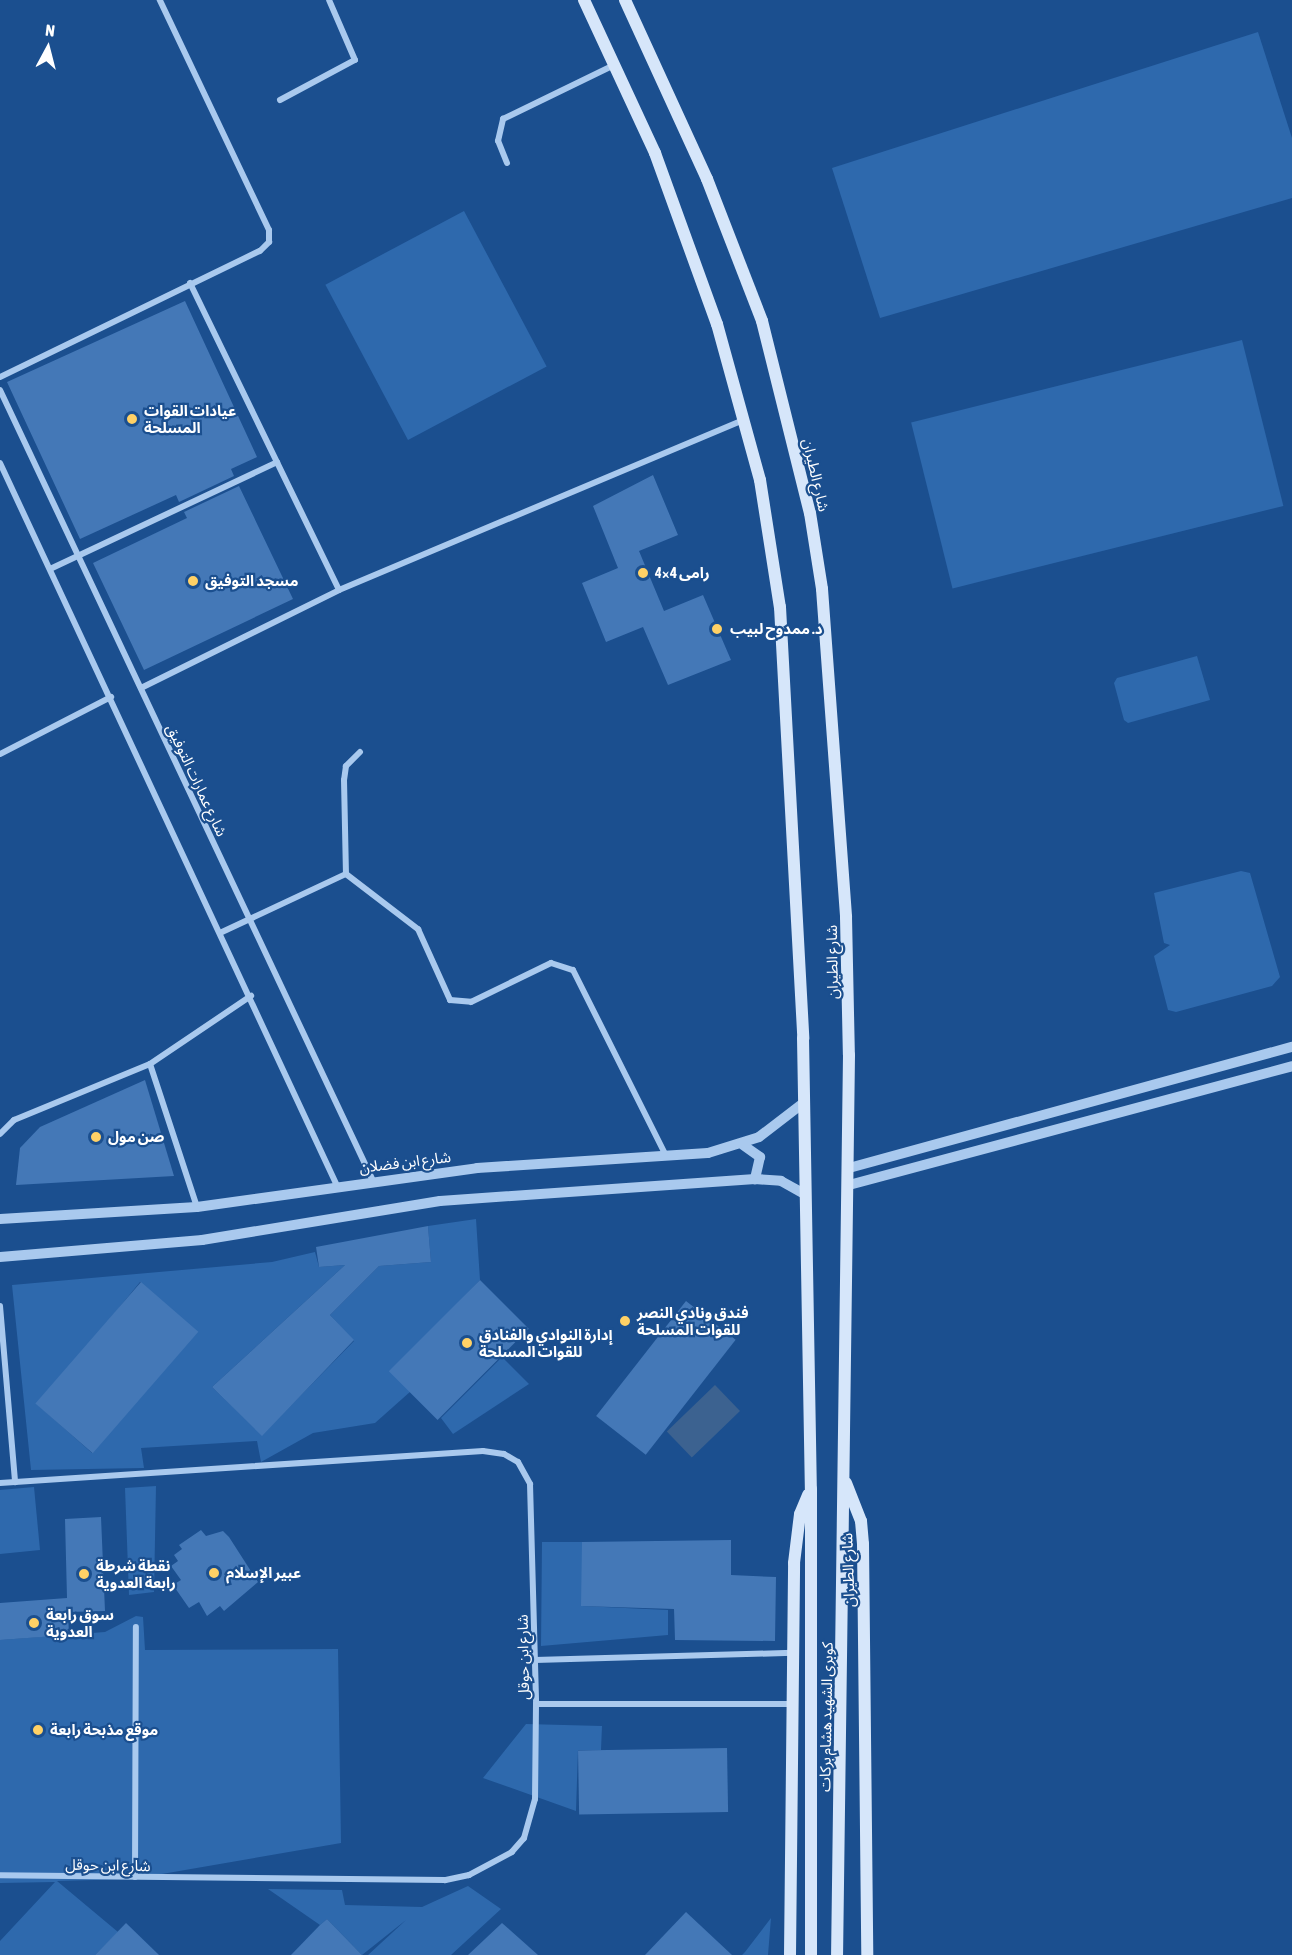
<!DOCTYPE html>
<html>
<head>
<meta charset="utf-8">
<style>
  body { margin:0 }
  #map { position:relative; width:1292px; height:1955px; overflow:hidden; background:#1b4f8f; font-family:"Asap Condensed","Noto Sans Arabic",sans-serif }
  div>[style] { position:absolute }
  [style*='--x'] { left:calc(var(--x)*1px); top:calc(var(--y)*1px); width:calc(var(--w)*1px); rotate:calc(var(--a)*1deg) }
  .green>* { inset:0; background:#2e69ad; transform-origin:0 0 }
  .water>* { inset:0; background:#3c6290; transform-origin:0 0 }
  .building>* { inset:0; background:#4478b7; transform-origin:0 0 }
  .minor>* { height:6px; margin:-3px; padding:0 3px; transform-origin:3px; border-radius:3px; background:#a9c9ee }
  .tertiary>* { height:10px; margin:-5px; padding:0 5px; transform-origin:5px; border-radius:5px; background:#a9c9ee }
  .secondary>* { height:12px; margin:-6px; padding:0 6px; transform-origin:6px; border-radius:6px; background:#d6e6fa }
  .dots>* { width:16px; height:16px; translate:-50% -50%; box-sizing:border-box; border:3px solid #1b4f8f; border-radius:50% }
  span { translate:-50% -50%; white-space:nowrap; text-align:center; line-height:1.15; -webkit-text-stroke:4.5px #1b4f8f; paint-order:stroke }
  .poi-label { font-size:15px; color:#fff; font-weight:700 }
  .left { translate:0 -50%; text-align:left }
  .street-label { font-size:15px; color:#fff }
  .north { position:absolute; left:18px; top:18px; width:60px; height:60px; -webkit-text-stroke:4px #1b4f8f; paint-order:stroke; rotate:7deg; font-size:16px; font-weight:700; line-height:24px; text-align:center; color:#fff }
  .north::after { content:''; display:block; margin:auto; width:21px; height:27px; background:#fff; clip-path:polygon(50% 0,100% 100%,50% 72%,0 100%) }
</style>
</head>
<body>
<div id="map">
  <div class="green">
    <div style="clip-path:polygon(1258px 32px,1292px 138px,1292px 198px,880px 318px,832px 168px)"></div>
    <div style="left:464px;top:211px;width:176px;height:157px;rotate:62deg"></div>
    <div style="left:1242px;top:340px;width:171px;height:341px;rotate:76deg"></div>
    <div style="clip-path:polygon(1197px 656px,1210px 700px,1128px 723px,1124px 720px,1114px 683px,1117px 678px)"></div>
    <div style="clip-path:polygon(1241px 871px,1250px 873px,1280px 977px,1272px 986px,1176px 1012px,1168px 1010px,1154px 956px,1170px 945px,1164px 943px,1154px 893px)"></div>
    <div style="clip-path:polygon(evenodd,476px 1219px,480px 1280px,391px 1372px,411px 1391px,375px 1423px,313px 1433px,261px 1462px,257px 1441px,141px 1448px,144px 1468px,31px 1470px,12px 1285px,272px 1262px,315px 1252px,319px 1267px,345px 1265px,212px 1387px,262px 1435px,354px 1341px,330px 1315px,379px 1266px,431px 1262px,428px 1226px,476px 1219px,140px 1282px,141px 1282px,92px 1453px,39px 1406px,140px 1282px)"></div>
    <div style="clip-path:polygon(502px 1357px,529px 1384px,453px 1434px,441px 1418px)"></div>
    <div style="clip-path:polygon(156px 1486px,154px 1592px,129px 1595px,125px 1488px)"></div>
    <div style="clip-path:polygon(34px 1487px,40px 1550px,0 1554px,0 1490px)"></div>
    <div style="clip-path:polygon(542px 1542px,582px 1542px,582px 1606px,668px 1610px,668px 1635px,541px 1646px)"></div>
    <div style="clip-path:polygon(136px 1616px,143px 1617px,145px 1650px,338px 1649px,341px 1843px,133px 1879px,57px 1881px,118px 1932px,95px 1955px,0 1955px,0 1941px,55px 1882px,0 1883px,0 1640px,105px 1632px)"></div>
    <div style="clip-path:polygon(526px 1724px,602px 1726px,601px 1750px,578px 1750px,576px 1811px,483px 1778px)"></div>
    <div style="clip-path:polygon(468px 1886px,501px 1909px,451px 1955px,368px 1955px,406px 1920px,362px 1955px,327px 1919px,320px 1925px,268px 1889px,342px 1890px,345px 1905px,422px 1907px)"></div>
    <div style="clip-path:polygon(771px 1918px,768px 1955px,742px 1955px,745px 1952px)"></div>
  </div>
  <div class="water">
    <div style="left:715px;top:1385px;width:36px;height:67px;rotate:46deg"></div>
  </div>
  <div class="building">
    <div style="clip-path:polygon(185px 301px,257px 457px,231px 469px,234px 476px,179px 502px,176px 495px,80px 539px,7px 382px)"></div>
    <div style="clip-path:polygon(653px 475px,678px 535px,639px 551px,664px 611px,703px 595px,731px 660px,668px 685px,643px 627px,606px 642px,582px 583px,618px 568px,593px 506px)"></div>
    <div style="clip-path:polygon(239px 486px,293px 599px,144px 670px,93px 563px,187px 518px,184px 512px)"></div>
    <div style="clip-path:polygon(145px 1080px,174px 1176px,16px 1185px,20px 1148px,40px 1127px)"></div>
    <div style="clip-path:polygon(428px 1226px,431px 1262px,379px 1266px,330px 1315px,354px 1340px,262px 1436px,212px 1387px,345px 1265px,319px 1267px,316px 1247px)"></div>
    <div style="left:480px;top:1280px;width:69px;height:129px;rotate:45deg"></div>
    <div style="left:141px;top:1282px;width:76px;height:161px;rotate:41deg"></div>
    <div style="left:686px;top:1301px;width:63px;height:146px;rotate:38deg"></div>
    <div style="clip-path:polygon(101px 1517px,105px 1611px,68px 1612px,69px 1635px,0 1640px,0 1603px,67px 1598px,65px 1519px)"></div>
    <div style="clip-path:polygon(201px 1530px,206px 1536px,223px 1531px,229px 1537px,258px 1582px,224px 1611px,220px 1606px,207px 1616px,199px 1602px,189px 1608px,173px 1585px,181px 1580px,171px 1566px,178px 1561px,174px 1555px,182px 1549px,179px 1545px)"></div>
    <div style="clip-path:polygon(731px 1540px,731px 1575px,776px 1577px,775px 1641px,675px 1640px,674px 1609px,581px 1606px,582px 1542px)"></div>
    <div style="left:727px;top:1748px;width:64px;height:149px;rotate:89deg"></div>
    <div style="clip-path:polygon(686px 1912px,732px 1955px,645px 1955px)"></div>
    <div style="clip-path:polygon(327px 1919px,362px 1955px,291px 1955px,320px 1925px)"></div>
    <div style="clip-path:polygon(126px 1923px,159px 1955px,95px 1955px)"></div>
    <div style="clip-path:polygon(502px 1923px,538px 1955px,468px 1955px)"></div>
  </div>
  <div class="minor">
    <div style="--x:280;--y:100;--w:85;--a:-28.1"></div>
    <div style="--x:355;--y:60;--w:65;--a:-113.4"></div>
    <div style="--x:507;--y:163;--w:24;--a:-112"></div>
    <div style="--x:498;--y:141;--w:23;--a:-77"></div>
    <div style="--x:503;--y:119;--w:123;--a:-25.9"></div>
    <div style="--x:190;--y:283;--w:341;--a:64.1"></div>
    <div style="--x:0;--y:377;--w:289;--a:-25.9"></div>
    <div style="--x:260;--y:251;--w:13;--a:-45"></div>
    <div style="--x:269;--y:242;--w:12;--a:-90"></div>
    <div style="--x:269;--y:230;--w:255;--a:-115.4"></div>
    <div style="--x:0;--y:390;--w:875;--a:64.75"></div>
    <div style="--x:0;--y:463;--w:800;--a:65"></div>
    <div style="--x:50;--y:569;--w:251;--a:-25.2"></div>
    <div style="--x:141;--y:688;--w:221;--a:-26.3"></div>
    <div style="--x:339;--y:590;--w:438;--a:-22.8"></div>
    <div style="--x:360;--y:752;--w:20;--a:135"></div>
    <div style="--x:346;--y:766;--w:14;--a:98"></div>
    <div style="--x:344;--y:780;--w:94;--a:88.8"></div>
    <div style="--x:346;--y:874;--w:91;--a:37.4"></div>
    <div style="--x:418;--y:929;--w:78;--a:65.7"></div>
    <div style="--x:450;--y:1000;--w:21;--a:5"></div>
    <div style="--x:471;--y:1002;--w:89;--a:-26"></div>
    <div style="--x:551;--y:963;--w:23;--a:18"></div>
    <div style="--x:573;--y:970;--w:208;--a:63.4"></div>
    <div style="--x:0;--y:754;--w:125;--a:-27.2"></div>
    <div style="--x:222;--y:932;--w:137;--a:-25.1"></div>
    <div style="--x:150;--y:1064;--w:151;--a:71.8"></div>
    <div style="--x:0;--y:1134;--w:20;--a:-45"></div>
    <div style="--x:14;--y:1120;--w:147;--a:-22.4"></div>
    <div style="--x:150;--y:1064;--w:122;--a:-34"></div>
    <div style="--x:0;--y:1306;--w:177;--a:85.1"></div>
    <div style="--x:0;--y:1483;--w:484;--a:-3.8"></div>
    <div style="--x:483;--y:1451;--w:21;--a:8"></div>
    <div style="--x:504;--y:1454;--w:16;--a:30"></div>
    <div style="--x:518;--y:1462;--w:25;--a:61"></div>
    <div style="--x:530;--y:1484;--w:220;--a:88.4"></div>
    <div style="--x:536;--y:1704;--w:95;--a:90.6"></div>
    <div style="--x:535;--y:1799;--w:41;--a:105.8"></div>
    <div style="--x:524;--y:1838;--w:18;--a:131"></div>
    <div style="--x:512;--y:1852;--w:49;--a:151.9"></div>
    <div style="--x:469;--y:1875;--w:25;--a:168"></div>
    <div style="--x:445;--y:1880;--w:445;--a:-179.4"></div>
    <div style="--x:535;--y:1660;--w:258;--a:-1.6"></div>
    <div style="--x:536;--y:1704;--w:257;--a:0"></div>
    <div style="--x:135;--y:1877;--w:250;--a:-89.8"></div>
  </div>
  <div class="tertiary">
    <div style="--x:743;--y:1145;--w:21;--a:35"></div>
    <div style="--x:760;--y:1157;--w:23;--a:103"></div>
    <div style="--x:849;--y:1168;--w:459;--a:-15.3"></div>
    <div style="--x:849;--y:1185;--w:459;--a:-15"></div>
    <div style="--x:0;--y:1219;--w:197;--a:-3.5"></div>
    <div style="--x:197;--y:1207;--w:283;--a:-7.9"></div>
    <div style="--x:477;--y:1168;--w:231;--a:-3.7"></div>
    <div style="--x:708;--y:1153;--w:53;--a:-17.4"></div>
    <div style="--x:759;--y:1137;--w:54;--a:-37.5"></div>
    <div style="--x:0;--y:1257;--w:203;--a:-4.8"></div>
    <div style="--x:202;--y:1240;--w:241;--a:-9.3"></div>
    <div style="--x:440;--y:1201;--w:316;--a:-4"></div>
    <div style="--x:755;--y:1179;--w:26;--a:4"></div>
    <div style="--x:781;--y:1181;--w:25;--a:29"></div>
  </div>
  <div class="secondary">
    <div style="--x:584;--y:0;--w:169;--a:65.1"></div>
    <div style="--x:655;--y:153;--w:182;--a:70.1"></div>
    <div style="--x:717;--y:324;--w:162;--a:74.6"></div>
    <div style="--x:760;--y:480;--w:129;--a:81.1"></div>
    <div style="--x:780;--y:607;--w:432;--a:86.9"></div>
    <div style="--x:803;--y:1038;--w:451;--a:89"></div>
    <div style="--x:811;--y:1489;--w:466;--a:90"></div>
    <div style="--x:625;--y:0;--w:197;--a:65.4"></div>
    <div style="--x:707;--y:179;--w:152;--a:68.8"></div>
    <div style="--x:762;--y:321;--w:198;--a:76"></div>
    <div style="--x:810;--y:513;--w:77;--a:81"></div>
    <div style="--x:822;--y:589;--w:329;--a:85.8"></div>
    <div style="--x:846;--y:917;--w:138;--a:88.8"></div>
    <div style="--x:849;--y:1055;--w:900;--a:90.76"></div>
    <div style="--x:846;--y:1483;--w:41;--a:68.5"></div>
    <div style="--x:861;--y:1521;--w:23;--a:85"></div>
    <div style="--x:863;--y:1544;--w:411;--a:89.4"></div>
    <div style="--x:790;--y:1955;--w:392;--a:-89.4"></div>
    <div style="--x:794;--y:1563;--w:49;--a:-83"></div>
    <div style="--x:800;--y:1514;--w:21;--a:-67"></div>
  </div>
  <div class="dots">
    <div style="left:132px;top:419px;background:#ffd166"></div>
    <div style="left:643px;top:573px;background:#ffd166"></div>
    <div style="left:193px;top:581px;background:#ffd166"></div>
    <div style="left:717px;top:629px;background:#ffd166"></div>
    <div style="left:96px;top:1137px;background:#ffd166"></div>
    <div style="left:625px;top:1321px;background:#ffd166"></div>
    <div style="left:467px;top:1343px;background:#ffd166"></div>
    <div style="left:214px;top:1573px;background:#ffd166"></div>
    <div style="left:84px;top:1574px;background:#ffd166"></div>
    <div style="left:34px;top:1623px;background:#ffd166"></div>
    <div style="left:38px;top:1730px;background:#ffd166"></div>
  </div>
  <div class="poi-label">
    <span class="left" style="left:144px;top:419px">عيادات القوات<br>المسلحة</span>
    <span class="left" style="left:655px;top:573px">رامى 4×4</span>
    <span class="left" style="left:205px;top:581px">مسجد التوفيق</span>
    <span class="left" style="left:730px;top:629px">د. ممدوح لبيب</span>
    <span class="left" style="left:108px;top:1137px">صن مول</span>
    <span class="left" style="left:637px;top:1321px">فندق ونادي النصر<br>للقوات المسلحة</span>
    <span class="left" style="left:479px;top:1343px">إدارة النوادي والفنادق<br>للقوات المسلحة</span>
    <span class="left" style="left:96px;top:1574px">نقطة شرطة<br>رابعة العدوية</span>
    <span class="left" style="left:226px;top:1573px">عبير الإسلام</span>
    <span class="left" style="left:46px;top:1623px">سوق رابعة<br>العدوية</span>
    <span class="left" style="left:50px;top:1730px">موقع مذبحة رابعة</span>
  </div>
  <div class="street-label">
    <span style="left:816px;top:475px;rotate:77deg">شارع الطيران</span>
    <span style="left:197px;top:780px;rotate:65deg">شارع عمارات التوفيق</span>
    <span style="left:832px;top:962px;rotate:-91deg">شارع الطيران</span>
    <span style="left:405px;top:1162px;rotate:-7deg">شارع ابن فضلان</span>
    <span style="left:848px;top:1570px;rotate:-92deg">شارع الطيران</span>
    <span style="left:523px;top:1657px;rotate:-91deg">شارع ابن حوقل</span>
    <span style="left:826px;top:1717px;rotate:-89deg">كوبرى الشهيد هشام بركات</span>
    <span style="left:108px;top:1865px;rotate:1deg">شارع ابن حوقل</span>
  </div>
  <div class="north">N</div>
</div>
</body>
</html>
